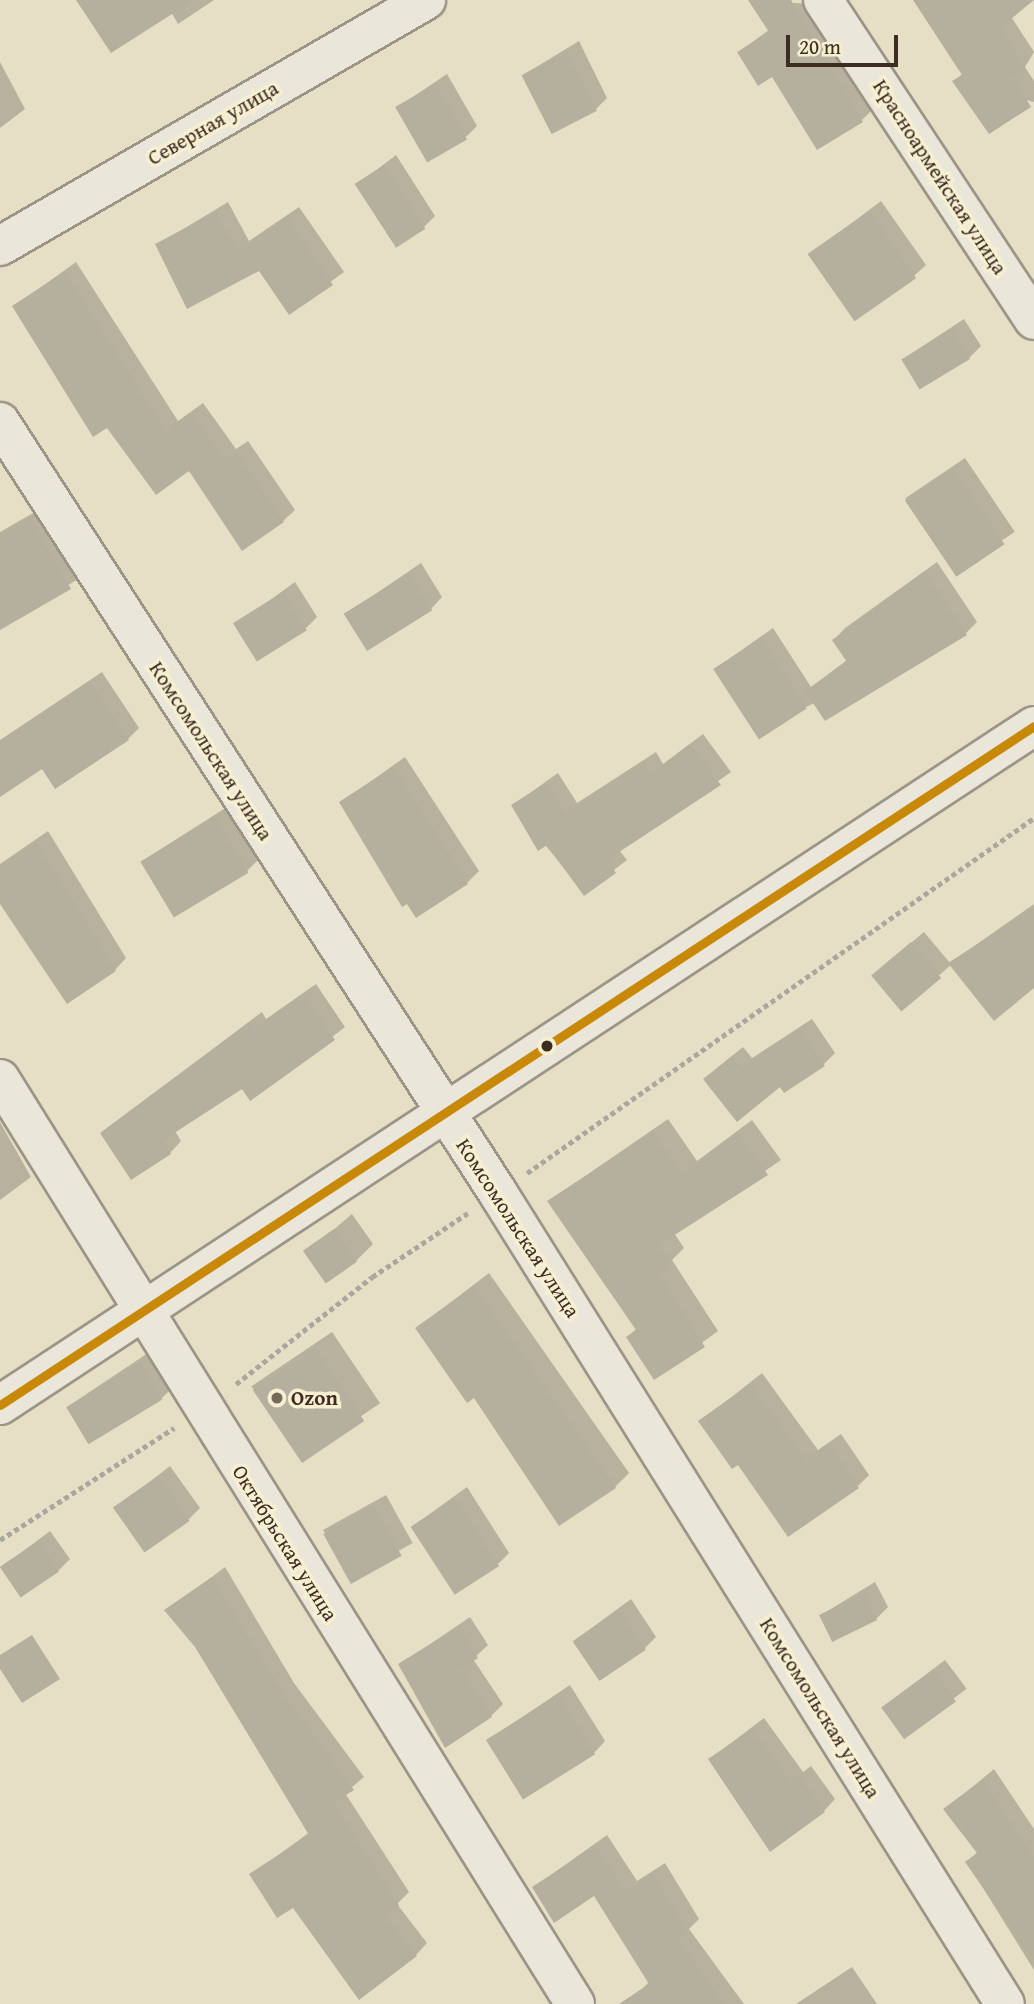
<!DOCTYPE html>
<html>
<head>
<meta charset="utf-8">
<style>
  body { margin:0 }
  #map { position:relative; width:1034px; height:2004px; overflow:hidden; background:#e6dec5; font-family:"Gentium Book Plus",serif }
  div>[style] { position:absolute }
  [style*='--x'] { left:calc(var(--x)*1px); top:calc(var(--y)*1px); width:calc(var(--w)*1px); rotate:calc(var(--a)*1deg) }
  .shadow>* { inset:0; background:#0003; transform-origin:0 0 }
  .building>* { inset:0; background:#b5af9e; transform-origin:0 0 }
  .path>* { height:4.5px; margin-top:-2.25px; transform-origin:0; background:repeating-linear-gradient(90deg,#aba79d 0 5px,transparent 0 8.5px) }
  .roads { filter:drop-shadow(2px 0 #9c9586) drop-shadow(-2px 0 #9c9586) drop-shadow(0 2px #9c9586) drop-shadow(0 -2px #9c9586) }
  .minor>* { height:38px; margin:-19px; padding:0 19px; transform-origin:19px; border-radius:19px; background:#eae6d9 }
  .secondary>* { height:38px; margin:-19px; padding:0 19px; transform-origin:19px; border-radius:19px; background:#eae6d9 }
  .bus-1>* { height:9px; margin:-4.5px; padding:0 4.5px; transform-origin:4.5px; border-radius:4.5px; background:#c88808 }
  .dots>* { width:19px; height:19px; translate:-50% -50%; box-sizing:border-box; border:4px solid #f7efd1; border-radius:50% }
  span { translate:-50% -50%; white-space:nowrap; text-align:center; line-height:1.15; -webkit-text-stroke:7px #f7efd1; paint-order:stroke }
  .street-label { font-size:21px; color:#3c2c22 }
  .poi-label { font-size:21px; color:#3c2c22; font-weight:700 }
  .left { translate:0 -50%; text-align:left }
  .scale { position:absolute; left:786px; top:35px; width:112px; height:32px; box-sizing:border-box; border:4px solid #3c2c22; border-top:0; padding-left:9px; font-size:21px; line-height:24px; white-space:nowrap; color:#3c2c22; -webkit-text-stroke:5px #f7efd1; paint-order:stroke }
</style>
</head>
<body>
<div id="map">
  <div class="shadow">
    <div style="clip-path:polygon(94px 0,214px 0,178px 24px,171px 12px)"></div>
    <div style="clip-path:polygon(750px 0,810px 4px,872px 110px,862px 120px,739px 52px,770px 29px)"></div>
    <div style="clip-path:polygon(914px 0,1026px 0,1012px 18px,1034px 52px,1025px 67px,1034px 81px,1034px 102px,954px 82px,963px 73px)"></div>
    <div style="clip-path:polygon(579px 41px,607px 98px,596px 109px,523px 75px)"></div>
    <div style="clip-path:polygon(0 62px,25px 109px,0 128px)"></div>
    <div style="clip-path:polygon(447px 74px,477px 126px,466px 137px,398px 107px)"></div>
    <div style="clip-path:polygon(396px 155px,435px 216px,424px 227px,358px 184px)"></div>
    <div style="clip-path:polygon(881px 201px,926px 265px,914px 276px,811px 254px)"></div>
    <div style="clip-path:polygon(228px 202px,249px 241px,299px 207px,344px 272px,289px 312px,260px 269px,157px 245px)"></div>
    <div style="clip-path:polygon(76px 262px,178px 421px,203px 403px,236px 449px,248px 441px,295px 510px,283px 521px,189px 468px,15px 306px)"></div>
    <div style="clip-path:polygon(964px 319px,981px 346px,969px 358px,903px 359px)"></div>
    <div style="left:965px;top:458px;width:89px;height:72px;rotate:56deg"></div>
    <div style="clip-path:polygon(42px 508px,81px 577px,0 628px,0 532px)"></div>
    <div style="clip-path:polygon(937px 562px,977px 622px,966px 633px,806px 707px,715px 669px,773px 628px,811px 687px,847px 660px,834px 640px,845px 628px)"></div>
    <div style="clip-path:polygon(421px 563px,442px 597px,431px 609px,346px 614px)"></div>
    <div style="clip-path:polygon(295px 582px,317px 617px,306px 628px,237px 624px)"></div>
    <div style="clip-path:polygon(102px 672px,139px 728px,128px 739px,43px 767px,0 795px,0 740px)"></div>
    <div style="clip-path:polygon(703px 734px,731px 772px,619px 850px,627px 860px,584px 893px,513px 805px,558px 773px,577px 803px,656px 752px,663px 764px)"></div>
    <div style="clip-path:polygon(405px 757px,479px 871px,467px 883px,342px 802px)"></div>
    <div style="clip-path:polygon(227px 807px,258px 860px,247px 871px,142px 861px)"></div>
    <div style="clip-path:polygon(48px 831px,126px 958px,115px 970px,0 901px,0 864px)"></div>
    <div style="clip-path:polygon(1034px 904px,1034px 987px,952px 964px,901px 1009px,885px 965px,924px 932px,950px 963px)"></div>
    <div style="clip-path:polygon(316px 984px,345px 1027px,251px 1099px,242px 1086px,175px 1131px,181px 1141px,170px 1153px,103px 1133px,262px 1012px,266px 1019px)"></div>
    <div style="clip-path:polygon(812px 1019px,835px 1053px,823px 1065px,780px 1085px,717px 1068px,743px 1047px,752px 1058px)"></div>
    <div style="clip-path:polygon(668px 1119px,697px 1161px,752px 1120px,781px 1160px,674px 1233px,684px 1248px,672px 1260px,718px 1331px,654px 1378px,628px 1337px,637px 1328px,549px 1201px)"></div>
    <div style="clip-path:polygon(0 1122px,31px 1177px,0 1200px)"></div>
    <div style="clip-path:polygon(352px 1214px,373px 1244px,356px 1261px,306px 1253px)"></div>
    <div style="clip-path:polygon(489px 1273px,629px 1473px,615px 1487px,474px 1395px,417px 1328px)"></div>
    <div style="left:332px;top:1332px;width:86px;height:97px;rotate:56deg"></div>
    <div style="clip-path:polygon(157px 1347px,178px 1382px,161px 1399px,67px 1407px)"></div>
    <div style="clip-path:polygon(762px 1373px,818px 1450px,841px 1434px,869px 1475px,858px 1486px,739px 1462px,700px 1422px)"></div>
    <div style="clip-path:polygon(170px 1466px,200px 1508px,188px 1520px,115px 1509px)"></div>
    <div style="clip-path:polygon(467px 1487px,509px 1553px,498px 1564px,413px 1526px)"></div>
    <div style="left:386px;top:1495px;width:55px;height:72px;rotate:61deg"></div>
    <div style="clip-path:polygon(50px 1531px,70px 1559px,58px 1571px,1px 1568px)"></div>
    <div style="clip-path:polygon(225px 1567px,294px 1683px,364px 1777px,345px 1793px,409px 1892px,397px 1904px,427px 1943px,416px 1955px,293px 1906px,251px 1875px,310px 1832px,197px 1646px,167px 1611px)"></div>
    <div style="clip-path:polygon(875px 1582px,888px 1607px,876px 1619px,821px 1615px)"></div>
    <div style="clip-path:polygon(631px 1599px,656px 1637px,645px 1648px,574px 1641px)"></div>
    <div style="clip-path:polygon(470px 1617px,488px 1645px,473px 1659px,503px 1704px,491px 1716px,401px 1664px)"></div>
    <div style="left:945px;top:1660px;width:36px;height:78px;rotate:53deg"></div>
    <div style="clip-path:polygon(570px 1685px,605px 1741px,594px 1753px,488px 1740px)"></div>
    <div style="clip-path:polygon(764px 1718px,803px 1772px,811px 1766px,835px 1799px,824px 1811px,710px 1759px)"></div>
    <div style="clip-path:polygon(994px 1769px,1034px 1829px,1034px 1970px,967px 1862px,978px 1852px,946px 1809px)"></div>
    <div style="clip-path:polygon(607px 1835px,637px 1881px,665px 1863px,699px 1919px,689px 1929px,744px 2004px,644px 2004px,637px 1994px,649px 1982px,595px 1894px,534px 1887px)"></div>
    <div style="clip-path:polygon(852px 1967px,877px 2004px,796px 2004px)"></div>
  </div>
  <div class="building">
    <div style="clip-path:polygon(76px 0,194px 0,111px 53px)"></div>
    <div style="clip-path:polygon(748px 0,791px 0,863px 122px,817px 150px,772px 77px,758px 86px,737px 52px,769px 32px)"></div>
    <div style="clip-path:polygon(913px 0,1034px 0,1000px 28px,1026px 69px,1013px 77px,1031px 107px,989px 134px,952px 81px,962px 75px)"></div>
    <div style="left:567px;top:52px;width:66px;height:51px;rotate:63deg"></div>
    <div style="left:435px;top:84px;width:64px;height:46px;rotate:60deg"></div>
    <div style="left:384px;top:165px;width:76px;height:35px;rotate:57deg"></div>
    <div style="left:869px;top:211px;width:82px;height:75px;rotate:55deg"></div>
    <div style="clip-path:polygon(216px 212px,237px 251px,287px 217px,333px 285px,289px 315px,259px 271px,187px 309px,155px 244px)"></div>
    <div style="clip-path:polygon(64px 272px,166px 431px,190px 413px,224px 459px,236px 451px,284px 522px,242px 551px,189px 471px,156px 495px,107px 428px,93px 437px,12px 306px)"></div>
    <div style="left:952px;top:329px;width:35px;height:59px;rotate:59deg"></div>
    <div style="left:953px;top:468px;width:92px;height:58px;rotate:56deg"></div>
    <div style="clip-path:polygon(30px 518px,71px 589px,0 630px,0 536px)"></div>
    <div style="clip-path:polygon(925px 572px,967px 635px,825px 721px,805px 691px,847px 662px,832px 640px)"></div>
    <div style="left:409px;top:573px;width:44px;height:77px;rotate:58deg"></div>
    <div style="left:283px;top:592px;width:45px;height:59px;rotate:58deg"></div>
    <div style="left:761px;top:638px;width:84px;height:57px;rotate:57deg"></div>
    <div style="clip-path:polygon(90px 683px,129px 740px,55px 789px,42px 769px,0 797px,0 742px)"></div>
    <div style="clip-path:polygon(690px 744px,721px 785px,607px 860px,616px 873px,584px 896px,547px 845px,538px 851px,511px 805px,546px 783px,565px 814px,644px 763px,651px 774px)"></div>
    <div style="clip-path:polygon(393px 767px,468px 884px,416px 918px,407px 904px,402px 907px,339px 802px)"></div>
    <div style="left:215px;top:817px;width:65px;height:87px;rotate:59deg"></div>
    <div style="clip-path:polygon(36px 842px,116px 971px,67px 1004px,0 904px,0 866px)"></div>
    <div style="clip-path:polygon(1034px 908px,1034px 988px,994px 1021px,948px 963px)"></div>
    <div style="left:911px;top:942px;width:47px;height:52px;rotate:50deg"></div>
    <div style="clip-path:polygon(304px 994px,335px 1040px,250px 1101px,242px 1089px,162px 1141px,171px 1154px,131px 1180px,100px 1133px,249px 1022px,254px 1029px)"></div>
    <div style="clip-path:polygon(800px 1029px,825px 1066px,784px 1093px,780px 1087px,737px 1122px,703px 1079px,731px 1057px,740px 1068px)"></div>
    <div style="clip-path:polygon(653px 1132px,682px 1174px,738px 1133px,768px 1175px,659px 1245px,672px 1263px,658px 1273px,705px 1347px,654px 1380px,626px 1337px,636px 1330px,547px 1201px)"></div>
    <div style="left:334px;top:1229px;width:40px;height:38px;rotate:55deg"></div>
    <div style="clip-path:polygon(474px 1286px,616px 1488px,559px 1526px,474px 1398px,467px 1403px,415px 1328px)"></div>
    <div style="left:315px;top:1348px;width:88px;height:75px;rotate:56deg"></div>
    <div style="left:140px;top:1363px;width:43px;height:86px;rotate:59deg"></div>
    <div style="clip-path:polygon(750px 1384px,806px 1460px,829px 1444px,859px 1488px,788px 1537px,738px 1465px,732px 1469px,698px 1421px)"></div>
    <div style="left:158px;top:1476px;width:55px;height:55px;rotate:55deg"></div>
    <div style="left:455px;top:1498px;width:81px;height:53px;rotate:57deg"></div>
    <div style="left:374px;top:1506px;width:57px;height:58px;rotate:61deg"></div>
    <div style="left:38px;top:1541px;width:37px;height:46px;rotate:56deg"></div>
    <div style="clip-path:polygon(212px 1577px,283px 1694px,354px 1790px,333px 1803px,399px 1905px,385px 1915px,417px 1956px,359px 2000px,293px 1908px,277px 1918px,249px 1874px,309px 1835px,195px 1647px,164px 1610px)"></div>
    <div style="left:864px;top:1593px;width:30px;height:50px;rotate:64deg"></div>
    <div style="left:619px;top:1610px;width:48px;height:56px;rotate:56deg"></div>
    <div style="clip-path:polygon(458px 1627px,478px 1658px,461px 1669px,492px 1717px,445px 1748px,398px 1664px)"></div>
    <div style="clip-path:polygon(32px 1635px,60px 1679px,22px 1703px,0 1669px,0 1655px)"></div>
    <div style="left:933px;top:1670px;width:39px;height:64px;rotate:54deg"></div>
    <div style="left:558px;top:1695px;width:70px;height:85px;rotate:58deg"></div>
    <div style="clip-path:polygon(752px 1729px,790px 1782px,799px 1776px,825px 1812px,770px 1852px,708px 1759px)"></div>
    <div style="clip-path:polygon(982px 1780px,1034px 1859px,1034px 1961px,965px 1862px,977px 1853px,943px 1809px)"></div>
    <div style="clip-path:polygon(595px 1846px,625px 1891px,653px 1874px,688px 1932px,677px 1939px,724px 2004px,619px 2004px,649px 1984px,594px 1896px,554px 1923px,532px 1887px)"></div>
  </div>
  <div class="path">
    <div style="--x:527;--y:1173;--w:619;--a:-35"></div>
    <div style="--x:236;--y:1384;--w:173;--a:-38.2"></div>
    <div style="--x:372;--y:1277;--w:115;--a:-33.7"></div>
    <div style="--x:0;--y:1540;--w:207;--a:-32.8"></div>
  </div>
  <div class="roads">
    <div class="minor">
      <div style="--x:823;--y:0;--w:383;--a:56.6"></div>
      <div style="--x:0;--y:246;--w:492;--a:-30"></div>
      <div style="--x:0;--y:422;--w:918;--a:57.14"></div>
      <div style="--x:498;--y:1193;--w:956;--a:57.99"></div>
      <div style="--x:0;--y:1079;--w:1089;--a:58.13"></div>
    </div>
    <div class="secondary">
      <div style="--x:0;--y:1405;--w:1237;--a:-33.29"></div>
    </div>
  </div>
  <div class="bus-1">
    <div style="--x:0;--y:1405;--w:1237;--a:-33.29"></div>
  </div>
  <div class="dots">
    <div style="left:547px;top:1046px;background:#3c2c22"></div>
    <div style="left:277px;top:1398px;background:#786a5b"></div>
  </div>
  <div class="street-label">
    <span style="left:213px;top:123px;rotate:-30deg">Северная улица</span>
    <span style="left:940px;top:177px;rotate:57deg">Красноармейская улица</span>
    <span style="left:211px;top:751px;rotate:57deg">Комсомольская улица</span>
    <span style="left:518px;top:1228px;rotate:57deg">Комсомольская улица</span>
    <span style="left:285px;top:1543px;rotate:58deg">Октябрьская улица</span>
    <span style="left:820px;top:1708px;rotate:58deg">Комсомольская улица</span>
  </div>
  <div class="poi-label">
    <span class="left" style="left:291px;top:1398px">Ozon</span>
  </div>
  <div class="scale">20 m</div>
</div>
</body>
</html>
